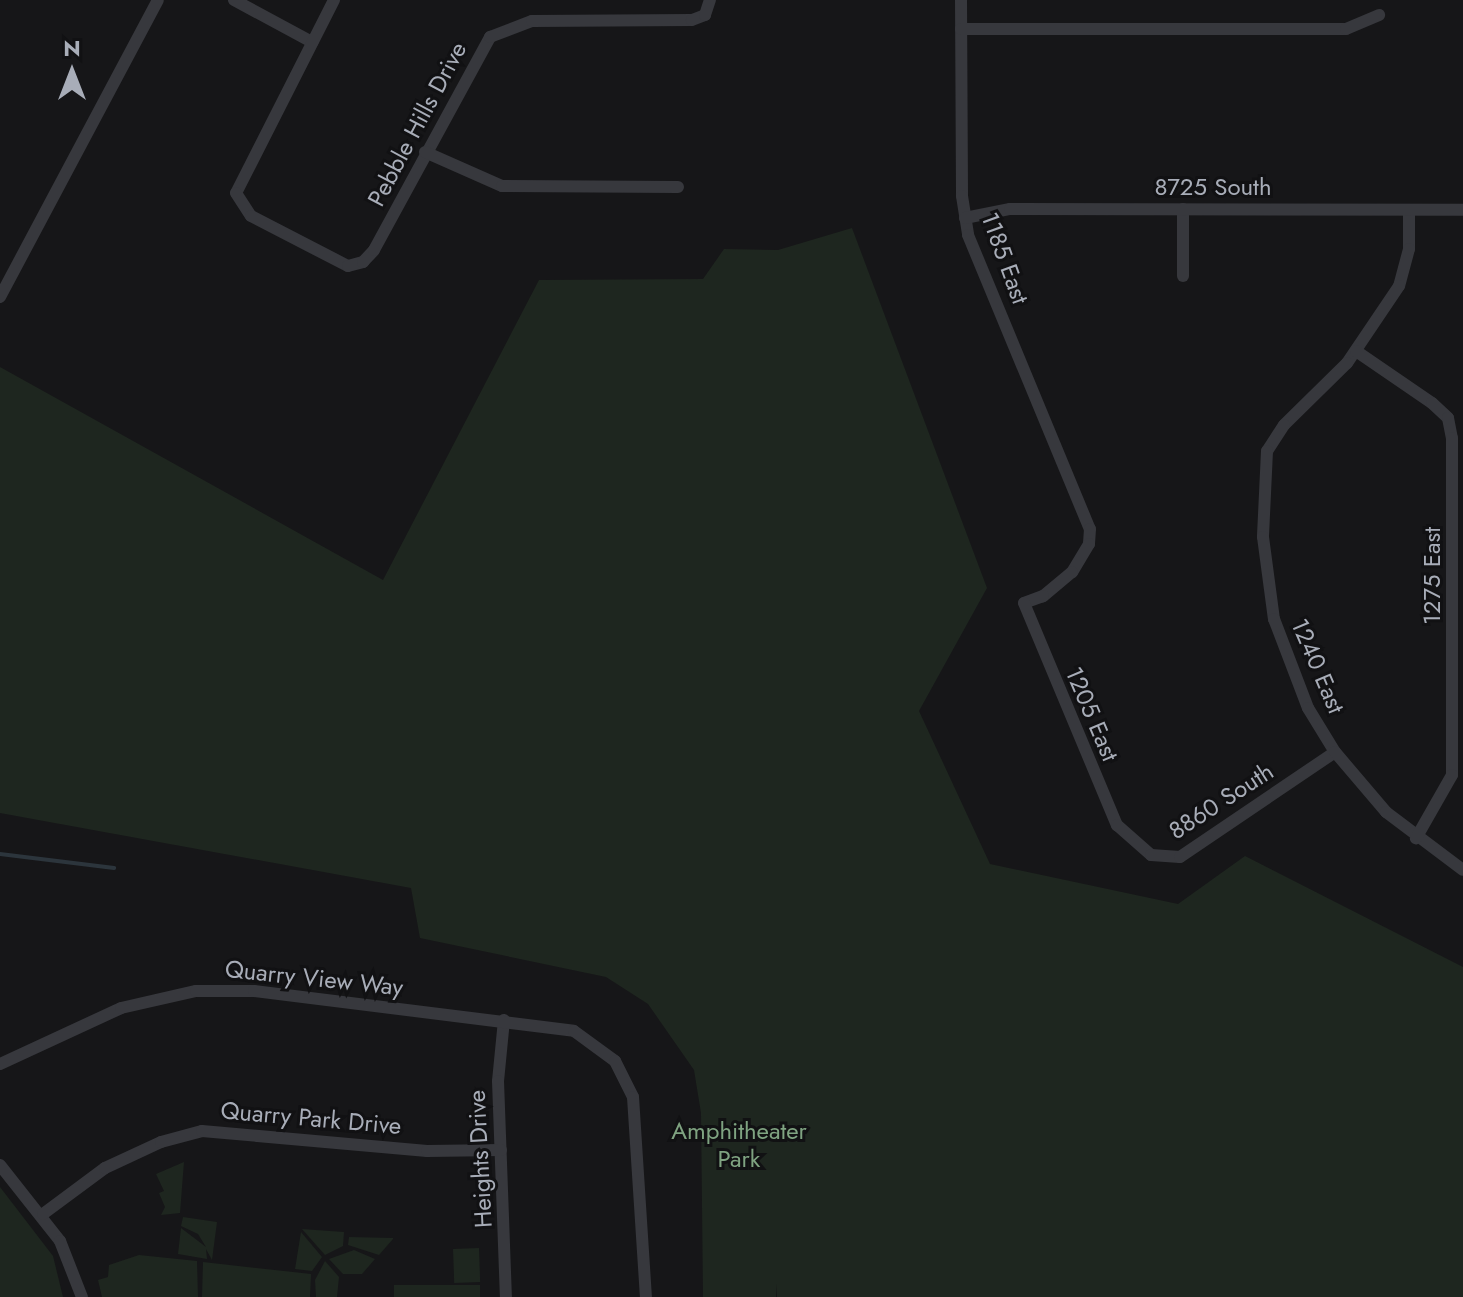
<!DOCTYPE html>
<html>
<head>
<meta charset="utf-8">
<style>
  body { margin:0 }
  #map { position:relative; width:1463px; height:1297px; overflow:hidden; background:#161618; font-family:Jost,sans-serif }
  div>[style] { position:absolute }
  [style*='--x'] { left:calc(var(--x)*1px); top:calc(var(--y)*1px); width:calc(var(--w)*1px); rotate:calc(var(--a)*1deg) }
  .green>* { inset:0; background:#1e261f; transform-origin:0 0 }
  .stream>* { height:4px; margin:-2px; padding:0 2px; transform-origin:2px; border-radius:2px; background:#2c353c }
  .street>* { height:12px; margin:-6px; padding:0 6px; transform-origin:6px; border-radius:6px; background:#37383d }
  span { translate:-50% -50%; white-space:nowrap; text-align:center; line-height:1.15; -webkit-text-stroke:6px #111113; paint-order:stroke }
  .street-label { font-size:24px; color:#a8adb8 }
  .park-label { font-size:24px; color:#7fa381 }
  .north { position:absolute; left:32px; top:32px; width:80px; height:80px; -webkit-text-stroke:6px #111113; paint-order:stroke; rotate:0deg; font-size:22px; font-weight:700; line-height:32px; text-align:center; color:#a8adb8 }
  .north::after { content:''; display:block; margin:auto; width:28px; height:36px; background:#a8adb8; clip-path:polygon(50% 0,100% 100%,50% 72%,0 100%) }
</style>
</head>
<body>
<div id="map">
  <div class="green">
    <div style="clip-path:polygon(852px 228px,987px 588px,919px 711px,990px 864px,1178px 904px,1245px 856px,1463px 967px,1463px 1297px,777px 1297px,777px 1284px,776px 1297px,703px 1297px,701px 1113px,694px 1070px,648px 1004px,606px 977px,420px 938px,411px 888px,0 813px,0 367px,383px 580px,539px 280px,703px 279px,724px 249px,778px 250px)"></div>
    <div style="clip-path:polygon(184px 1162px,180px 1213px,161px 1215px,165px 1207px,159px 1193px,164px 1191px,156px 1174px)"></div>
    <div style="clip-path:polygon(0 1187px,53px 1256px,63px 1297px,0 1297px)"></div>
    <div style="clip-path:polygon(183px 1217px,217px 1222px,212px 1260px,206px 1249px,207px 1259px,178px 1254px,181px 1228px,206px 1247px,198px 1234px,181px 1226px)"></div>
    <div style="clip-path:polygon(302px 1229px,344px 1232px,343px 1246px,325px 1255px)"></div>
    <div style="clip-path:polygon(301px 1232px,322px 1257px,312px 1271px,295px 1269px)"></div>
    <div style="clip-path:polygon(349px 1237px,393px 1238px,393px 1239px,379px 1255px,348px 1245px)"></div>
    <div style="left:479px;top:1248px;width:34px;height:26px;rotate:88deg"></div>
    <div style="clip-path:polygon(354px 1250px,375px 1259px,362px 1274px,343px 1274px,329px 1259px)"></div>
    <div style="clip-path:polygon(139px 1255px,197px 1261px,198px 1297px,102px 1297px,98px 1280px,108px 1277px,109px 1265px)"></div>
    <div style="clip-path:polygon(325px 1261px,339px 1277px,337px 1297px,316px 1297px,315px 1280px)"></div>
    <div style="clip-path:polygon(203px 1262px,311px 1274px,310px 1297px,202px 1297px)"></div>
    <div style="left:394px;top:1285px;width:86px;height:12px"></div>
  </div>
  <div class="stream">
    <div style="--x:0;--y:854;--w:115;--a:7"></div>
  </div>
  <div class="street">
    <div style="--x:234;--y:0;--w:89;--a:28.3"></div>
    <div style="--x:334;--y:0;--w:216;--a:116.9"></div>
    <div style="--x:236;--y:193;--w:27;--a:57"></div>
    <div style="--x:251;--y:216;--w:109;--a:27.3"></div>
    <div style="--x:348;--y:266;--w:16;--a:-15"></div>
    <div style="--x:363;--y:262;--w:16;--a:-47"></div>
    <div style="--x:374;--y:250;--w:243;--a:-61.4"></div>
    <div style="--x:490;--y:37;--w:45;--a:-20.9"></div>
    <div style="--x:532;--y:21;--w:160;--a:-0.4"></div>
    <div style="--x:692;--y:20;--w:14;--a:-21"></div>
    <div style="--x:705;--y:15;--w:16;--a:-72"></div>
    <div style="--x:961;--y:0;--w:196;--a:89.7"></div>
    <div style="--x:962;--y:196;--w:39;--a:81"></div>
    <div style="--x:968;--y:235;--w:318;--a:67.5"></div>
    <div style="--x:1090;--y:529;--w:15;--a:94"></div>
    <div style="--x:1089;--y:544;--w:33;--a:121"></div>
    <div style="--x:1072;--y:572;--w:38;--a:140"></div>
    <div style="--x:1043;--y:596;--w:20;--a:160"></div>
    <div style="--x:1024;--y:603;--w:241;--a:67.3"></div>
    <div style="--x:1117;--y:825;--w:45;--a:41.4"></div>
    <div style="--x:1151;--y:855;--w:29;--a:4"></div>
    <div style="--x:1180;--y:857;--w:187;--a:-34.1"></div>
    <div style="--x:961;--y:29;--w:385;--a:0"></div>
    <div style="--x:1346;--y:29;--w:36;--a:-23"></div>
    <div style="--x:425;--y:152;--w:84;--a:23.8"></div>
    <div style="--x:502;--y:186;--w:176;--a:0.3"></div>
    <div style="--x:1183;--y:209;--w:67;--a:90"></div>
    <div style="--x:1409;--y:210;--w:39;--a:90"></div>
    <div style="--x:1409;--y:249;--w:38;--a:105"></div>
    <div style="--x:1399;--y:286;--w:93;--a:124"></div>
    <div style="--x:1347;--y:363;--w:88;--a:135.5"></div>
    <div style="--x:1284;--y:425;--w:31;--a:123"></div>
    <div style="--x:1267;--y:451;--w:86;--a:92.7"></div>
    <div style="--x:1263;--y:537;--w:83;--a:82.4"></div>
    <div style="--x:1274;--y:619;--w:95;--a:69.1"></div>
    <div style="--x:1308;--y:708;--w:52;--a:58.5"></div>
    <div style="--x:1335;--y:752;--w:79;--a:49.6"></div>
    <div style="--x:1386;--y:812;--w:96;--a:37"></div>
    <div style="--x:965;--y:218;--w:46;--a:-11.3"></div>
    <div style="--x:1010;--y:209;--w:453;--a:0.1"></div>
    <div style="--x:0;--y:297;--w:336;--a:-62"></div>
    <div style="--x:1356;--y:351;--w:92;--a:34.4"></div>
    <div style="--x:1432;--y:403;--w:22;--a:43"></div>
    <div style="--x:1448;--y:418;--w:20;--a:79"></div>
    <div style="--x:1452;--y:438;--w:337;--a:90"></div>
    <div style="--x:1452;--y:775;--w:73;--a:119.7"></div>
    <div style="--x:504;--y:1020;--w:61;--a:95.6"></div>
    <div style="--x:498;--y:1081;--w:216;--a:87.9"></div>
    <div style="--x:0;--y:1064;--w:133;--a:-24.8"></div>
    <div style="--x:121;--y:1008;--w:77;--a:-12.8"></div>
    <div style="--x:196;--y:991;--w:58;--a:0"></div>
    <div style="--x:254;--y:991;--w:322;--a:7.1"></div>
    <div style="--x:574;--y:1031;--w:51;--a:36.2"></div>
    <div style="--x:615;--y:1061;--w:40;--a:63.4"></div>
    <div style="--x:633;--y:1097;--w:200;--a:86.3"></div>
    <div style="--x:0;--y:1165;--w:97;--a:51.7"></div>
    <div style="--x:60;--y:1241;--w:60;--a:68.6"></div>
    <div style="--x:43;--y:1214;--w:77;--a:-36.6"></div>
    <div style="--x:105;--y:1168;--w:62;--a:-24.9"></div>
    <div style="--x:161;--y:1142;--w:42;--a:-15"></div>
    <div style="--x:202;--y:1131;--w:226;--a:5.1"></div>
    <div style="--x:427;--y:1151;--w:74;--a:-0.8"></div>
  </div>
  <div class="street-label">
    <span style="left:417px;top:124px;rotate:-62deg">Pebble Hills Drive</span>
    <span style="left:1213px;top:187px">8725 South</span>
    <span style="left:1005px;top:258px;rotate:70deg">1185 East</span>
    <span style="left:1432px;top:576px;rotate:-90deg">1275 East</span>
    <span style="left:1318px;top:666px;rotate:67deg">1240 East</span>
    <span style="left:1092px;top:714px;rotate:67deg">1205 East</span>
    <span style="left:1221px;top:801px;rotate:-33deg">8860 South</span>
    <span style="left:314px;top:978px;rotate:6deg">Quarry View Way</span>
    <span style="left:311px;top:1118px;rotate:5deg">Quarry Park Drive</span>
    <span style="left:480px;top:1159px;rotate:-93deg">Heights Drive</span>
  </div>
  <div class="park-label">
    <span style="left:739px;top:1145px">Amphitheater<br>Park</span>
  </div>
  <div class="north">N</div>
</div>
</body>
</html>
